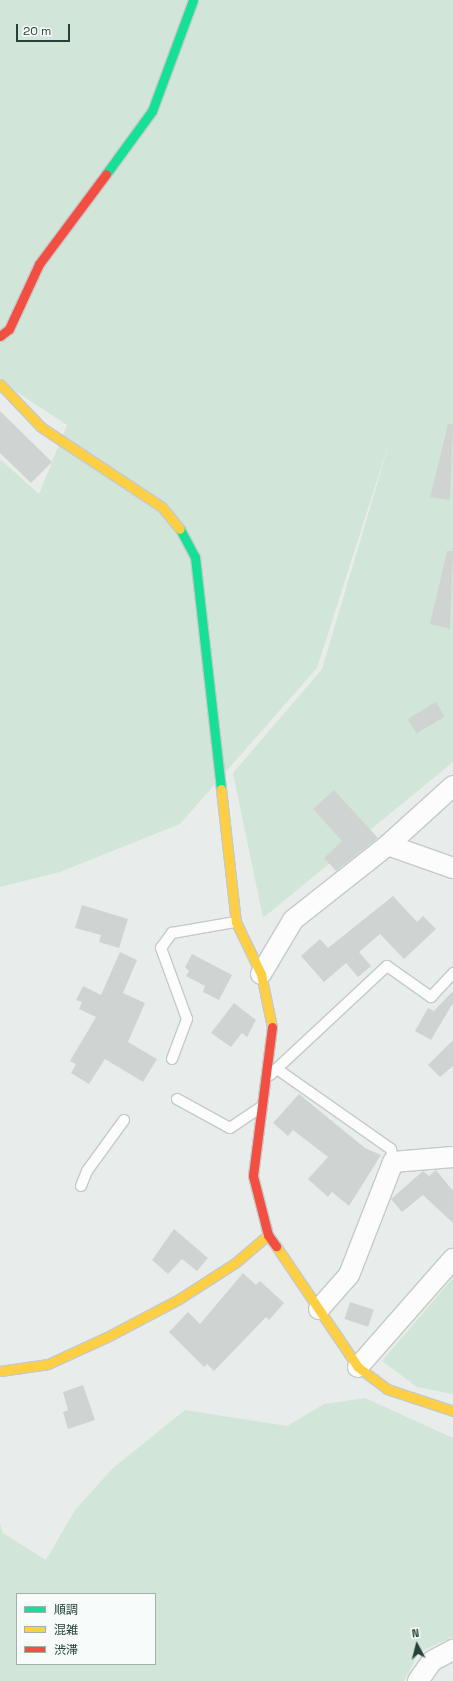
<!DOCTYPE html>
<html>
<head>
<meta charset="utf-8">
<style>
  body { margin:0 }
  #map { position:relative; width:453px; height:1681px; overflow:hidden; background:#e8edeb; font-family:"Space Grotesk","Noto Sans JP",sans-serif }
  div>[style] { position:absolute }
  [style*='--x'] { left:calc(var(--x)*1px); top:calc(var(--y)*1px); width:calc(var(--w)*1px); rotate:calc(var(--a)*1deg) }
  .green>* { inset:0; background:#d1e6d8 }
  .building>* { inset:0; background:#cfd4d2; transform-origin:0 0 }
  .roads { filter:drop-shadow(1px 0 #c5cac8) drop-shadow(-1px 0 #c5cac8) drop-shadow(0 1px #c5cac8) drop-shadow(0 -1px #c5cac8) }
  .lane>* { height:10px; margin:-5px; padding:0 5px; transform-origin:5px; border-radius:5px; background:#fcfcfc }
  .street>* { height:20px; margin:-10px; padding:0 10px; transform-origin:10px; border-radius:10px; background:#fcfcfc }
  .fast>* { height:9px; margin:-4.5px; padding:0 4.5px; transform-origin:4.5px; border-radius:4.5px; background:#16e098 }
  .slow>* { height:9px; margin:-4.5px; padding:0 4.5px; transform-origin:4.5px; border-radius:4.5px; background:#ffcf43 }
  .jam>* { height:9px; margin:-4.5px; padding:0 4.5px; transform-origin:4.5px; border-radius:4.5px; background:#f24e42 }
  span { translate:-50% -50%; white-space:nowrap; text-align:center; line-height:1.15; -webkit-text-stroke:4px #f7fbf9; paint-order:stroke }
  .legend { position:absolute; left:16px; top:1593px; width:140px; height:72px; box-sizing:border-box; background:#f7fbf9; border:1px solid #a3b1ad; margin:0; padding:5px 7px; list-style:none; font-size:12px; color:#24423a }
  .legend li { display:flex; align-items:center; gap:8px; height:20px }
  .legend b { width:20px; border:1px solid #a3b1ad }
  .north { position:absolute; left:397px; top:1625px; width:40px; height:40px; -webkit-text-stroke:3px #f7fbf9; paint-order:stroke; rotate:353deg; font-size:11px; font-weight:700; line-height:16px; text-align:center; color:#24423a }
  .north::after { content:''; display:block; margin:auto; width:14px; height:18px; background:#24423a; clip-path:polygon(50% 0,100% 100%,50% 72%,0 100%) }
  .scale { position:absolute; left:16px; top:24px; width:54px; height:18px; box-sizing:border-box; border:2px solid #24423a; border-top:0; padding-left:5px; font-size:12px; line-height:14px; white-space:nowrap; color:#24423a; -webkit-text-stroke:3px #f7fbf9; paint-order:stroke }
</style>
</head>
<body>
<div id="map">
  <div class="green">
    <div style="clip-path:polygon(0 0,453px 0,453px 762px,263px 918px,233px 773px,322px 669px,391px 437px,317px 668px,180px 824px,60px 872px,0 887px,0 459px,39px 494px,67px 425px,0 381px)"></div>
    <div style="clip-path:polygon(453px 1278px,453px 1394px,417px 1387px,382px 1361px)"></div>
    <div style="clip-path:polygon(evenodd,365px 1398px,453px 1438px,453px 1637px,419px 1652px,404px 1681px,0 1681px,0 1524px,3px 1533px,46px 1560px,75px 1510px,113px 1468px,185px 1410px,287px 1426px,324px 1404px,365px 1398px,17px 1594px,155px 1594px,155px 1664px,17px 1664px,17px 1594px)"></div>
  </div>
  <div class="building">
    <div style="clip-path:polygon(0 411px,52px 462px,31px 483px,0 453px)"></div>
    <div style="clip-path:polygon(448px 424px,453px 424px,450px 500px,430px 497px)"></div>
    <div style="clip-path:polygon(447px 551px,453px 551px,450px 629px,430px 624px)"></div>
    <div style="left:436px;top:702px;width:17px;height:33px;rotate:59deg"></div>
    <div style="clip-path:polygon(334px 790px,378px 838px,336px 871px,324px 858px,342px 841px,313px 809px)"></div>
    <div style="clip-path:polygon(393px 896px,417px 922px,423px 916px,436px 929px,404px 959px,380px 934px,359px 952px,371px 966px,358px 977px,346px 963px,324px 982px,301px 956px,320px 939px,328px 948px)"></div>
    <div style="clip-path:polygon(82px 905px,128px 919px,119px 948px,99px 942px,101px 935px,75px 928px)"></div>
    <div style="clip-path:polygon(120px 952px,137px 960px,123px 993px,145px 1003px,128px 1042px,157px 1059px,143px 1082px,105px 1059px,89px 1084px,71px 1073px,76px 1064px,70px 1061px,96px 1017px,79px 1009px,82px 1002px,76px 1000px,83px 986px,101px 995px)"></div>
    <div style="clip-path:polygon(192px 954px,232px 975px,219px 1000px,203px 992px,205px 986px,186px 976px,189px 971px,185px 967px)"></div>
    <div style="clip-path:polygon(453px 991px,453px 1003px,431px 1040px,415px 1031px,428px 1008px,434px 1011px)"></div>
    <div style="clip-path:polygon(234px 1003px,256px 1020px,247px 1037px,242px 1033px,231px 1047px,211px 1033px)"></div>
    <div style="clip-path:polygon(453px 1040px,453px 1066px,440px 1077px,428px 1065px)"></div>
    <div style="clip-path:polygon(299px 1094px,365px 1148px,381px 1155px,349px 1206px,332px 1192px,328px 1197px,308px 1179px,328px 1157px,293px 1130px,288px 1136px,273px 1123px)"></div>
    <div style="clip-path:polygon(436px 1170px,453px 1191px,453px 1223px,423px 1195px,402px 1212px,391px 1199px,423px 1171px,429px 1176px)"></div>
    <div style="clip-path:polygon(174px 1229px,208px 1258px,197px 1271px,182px 1259px,168px 1274px,152px 1260px)"></div>
    <div style="clip-path:polygon(243px 1273px,256px 1285px,260px 1281px,284px 1303px,269px 1320px,266px 1317px,214px 1371px,207px 1364px,204px 1367px,169px 1332px,188px 1312px,200px 1324px)"></div>
    <div style="left:350px;top:1302px;width:25px;height:18px;rotate:18deg"></div>
    <div style="clip-path:polygon(83px 1385px,95px 1420px,68px 1429px,63px 1412px,68px 1410px,63px 1392px)"></div>
  </div>
  <div class="roads">
    <div class="lane">
      <div style="--x:172;--y:1059;--w:43;--a:-69.4"></div>
      <div style="--x:187;--y:1019;--w:76;--a:-110.1"></div>
      <div style="--x:161;--y:948;--w:19;--a:-54"></div>
      <div style="--x:172;--y:933;--w:65;--a:-9.8"></div>
      <div style="--x:277;--y:1069;--w:139;--a:35.1"></div>
      <div style="--x:391;--y:1149;--w:13;--a:81"></div>
      <div style="--x:270;--y:1075;--w:160;--a:-43"></div>
      <div style="--x:387;--y:966;--w:54;--a:35.2"></div>
      <div style="--x:431;--y:997;--w:33;--a:-47"></div>
      <div style="--x:177;--y:1099;--w:60;--a:28.7"></div>
      <div style="--x:230;--y:1128;--w:36;--a:-34"></div>
      <div style="--x:81;--y:1186;--w:16;--a:-68"></div>
      <div style="--x:87;--y:1171;--w:63;--a:-54"></div>
    </div>
    <div class="street">
      <div style="--x:388;--y:845;--w:69;--a:19.5"></div>
      <div style="--x:261;--y:974;--w:63;--a:-59.3"></div>
      <div style="--x:293;--y:920;--w:121;--a:-38.3"></div>
      <div style="--x:388;--y:845;--w:88;--a:-42.2"></div>
      <div style="--x:319;--y:1309;--w:45;--a:-48.6"></div>
      <div style="--x:349;--y:1275;--w:121;--a:-68.7"></div>
      <div style="--x:393;--y:1162;--w:60;--a:-4.8"></div>
      <div style="--x:358;--y:1367;--w:144;--a:-48.7"></div>
      <div style="--x:418;--y:1681;--w:24;--a:-55"></div>
      <div style="--x:432;--y:1661;--w:24;--a:-28"></div>
    </div>
    <div class="fast">
      <div style="--x:106;--y:174;--w:78;--a:-53.9"></div>
      <div style="--x:152;--y:111;--w:118;--a:-69.7"></div>
      <div style="--x:180;--y:529;--w:32;--a:62"></div>
      <div style="--x:195;--y:557;--w:233;--a:83.6"></div>
    </div>
    <div class="slow">
      <div style="--x:0;--y:384;--w:59;--a:46.4"></div>
      <div style="--x:41;--y:427;--w:145;--a:33.5"></div>
      <div style="--x:162;--y:507;--w:28;--a:51"></div>
      <div style="--x:221;--y:789;--w:134;--a:83.6"></div>
      <div style="--x:236;--y:922;--w:58;--a:64.3"></div>
      <div style="--x:261;--y:974;--w:54;--a:78.3"></div>
      <div style="--x:276;--y:1246;--w:146;--a:55.9"></div>
      <div style="--x:358;--y:1367;--w:36;--a:37"></div>
      <div style="--x:387;--y:1389;--w:70;--a:18.4"></div>
      <div style="--x:0;--y:1371;--w:49;--a:-8.3"></div>
      <div style="--x:48;--y:1364;--w:65;--a:-24.6"></div>
      <div style="--x:107;--y:1337;--w:81;--a:-27.8"></div>
      <div style="--x:179;--y:1299;--w:67;--a:-32.7"></div>
      <div style="--x:235;--y:1263;--w:43;--a:-40.3"></div>
    </div>
    <div class="jam">
      <div style="--x:0;--y:336;--w:11;--a:-38"></div>
      <div style="--x:9;--y:329;--w:72;--a:-65.2"></div>
      <div style="--x:39;--y:264;--w:112;--a:-53.3"></div>
      <div style="--x:272;--y:1027;--w:150;--a:97.3"></div>
      <div style="--x:253;--y:1176;--w:61;--a:75.7"></div>
      <div style="--x:268;--y:1235;--w:14;--a:54"></div>
    </div>
  </div>
  <ul class="legend">
  <li><b style="height:5px;background:#16e098"></b>順調</li>
  <li><b style="height:5px;background:#ffcf43"></b>混雑</li>
  <li><b style="height:5px;background:#f24e42"></b>渋滞</li>
  </ul>
  <div class="north">N</div>
  <div class="scale">20 m</div>
</div>
</body>
</html>
